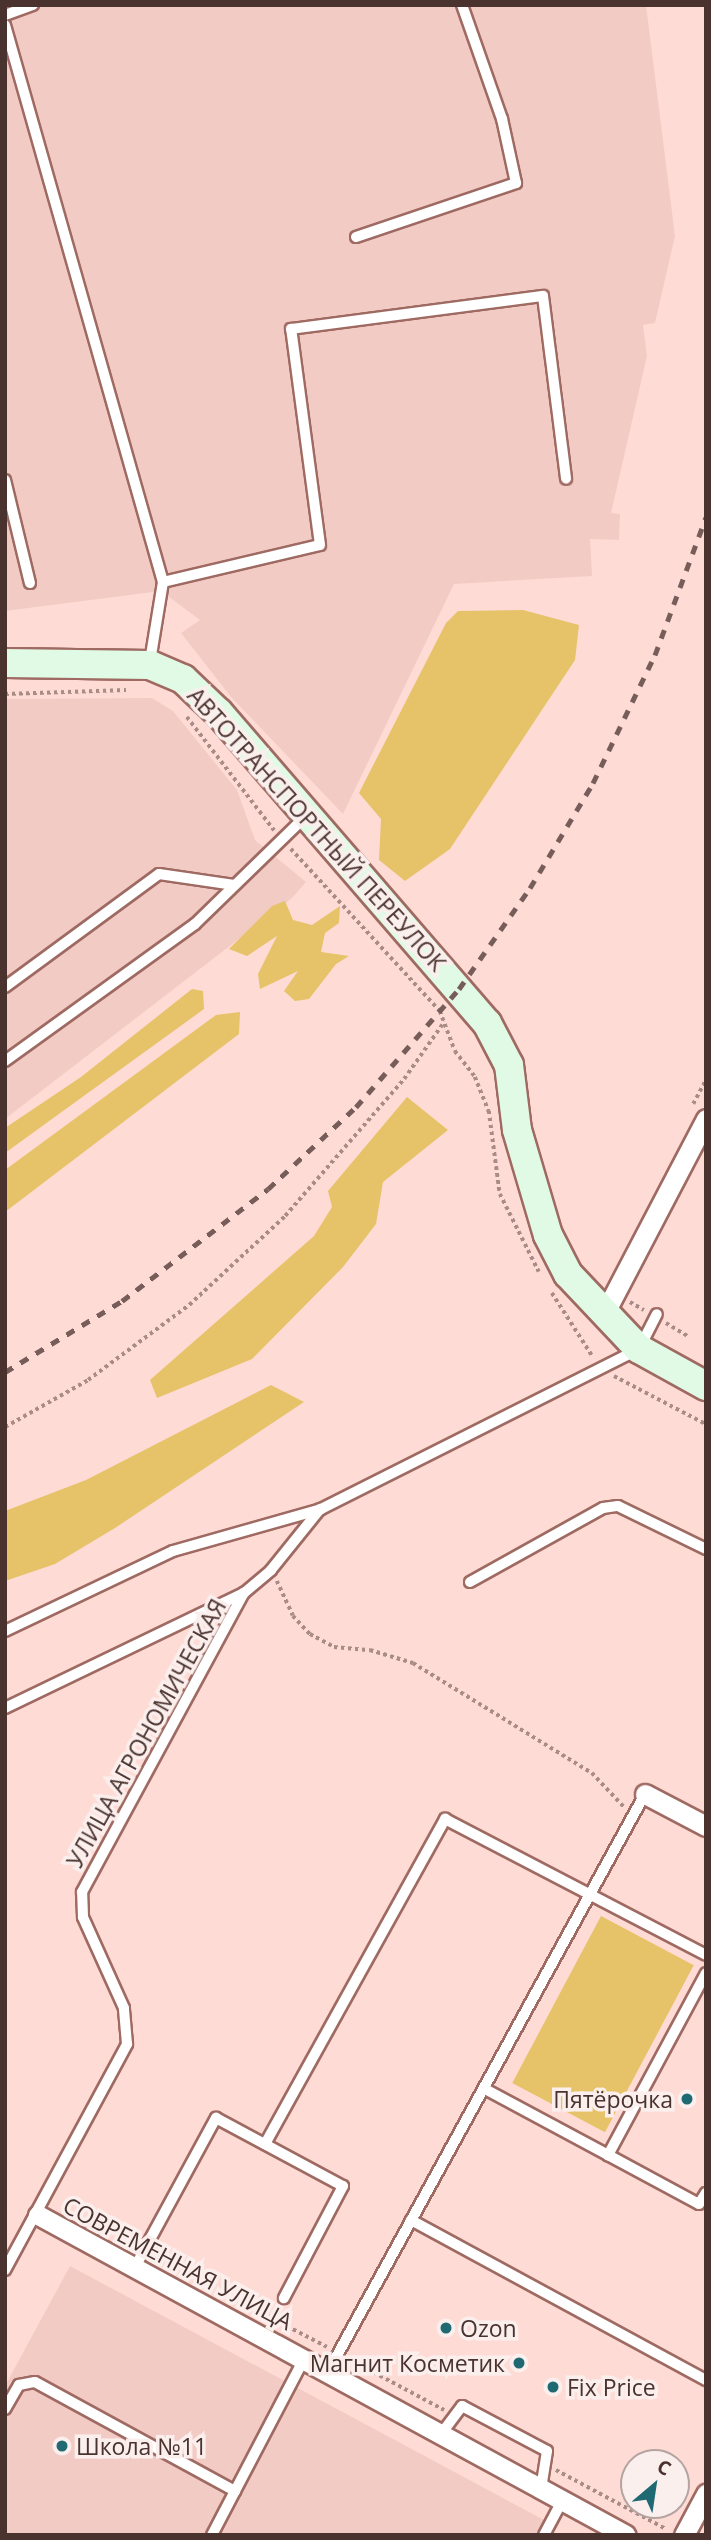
<!DOCTYPE html>
<html>
<head>
<meta charset="utf-8">
<style>
  body { margin:0 }
  #map { position:relative; width:711px; height:2540px; overflow:hidden; background:#ffdbd5; font-family:"Open Sans",sans-serif }
  div>[style] { position:absolute }
  [style*='--x'] { left:calc(var(--x)*1px); top:calc(var(--y)*1px); width:calc(var(--w)*1px); rotate:calc(var(--a)*1deg) }
  .built>* { inset:0; background:#f3cbc5 }
  .green>* { inset:0; background:#e6c269; transform-origin:0 0 }
  .path>* { height:3.5px; margin-top:-1.75px; transform-origin:0; background:repeating-linear-gradient(90deg,#aa8c87 0 3.5px,transparent 0 7px) }
  .roads { filter:drop-shadow(2px 0 #9e6a62) drop-shadow(-2px 0 #9e6a62) drop-shadow(0 2px #9e6a62) drop-shadow(0 -2px #9e6a62) }
  .lane>* { height:10px; margin:-5px; padding:0 5px; transform-origin:5px; border-radius:5px; background:#fff }
  .street>* { height:19px; margin:-9.5px; padding:0 9.5px; transform-origin:9.5px; border-radius:9.5px; background:#fff }
  .secondary>* { height:28px; margin:-14px; padding:0 14px; transform-origin:14px; border-radius:14px; background:#e1fae5 }
  .rail>* { height:5px; margin-top:-2.5px; transform-origin:0; background:repeating-linear-gradient(90deg,#775d59 0 9px,transparent 0 18px) }
  .dots>* { width:19px; height:19px; translate:-50% -50%; box-sizing:border-box; border:4px solid #fbefed; border-radius:50% }
  span { translate:-50% -50%; white-space:nowrap; text-align:center; line-height:1.15; -webkit-text-stroke:7px #fbefed; paint-order:stroke }
  .street-label { font-size:23px; color:#4a332f }
  .poi-label { font-size:23px; color:#4a332f }
  .right { translate:-100% -50%; text-align:right }
  .left { translate:0 -50%; text-align:left }
  .frame { position:absolute; inset:0; border:7px solid #4a332f; pointer-events:none }
  .north { position:absolute; left:620px; top:2449px; width:70px; height:70px; box-sizing:border-box; background:#fbefed; border:2px solid #b4a4a1; border-radius:50%; rotate:29deg; font-size:19px; font-weight:700; line-height:28px; text-align:center; color:#4a332f }
  .north::after { content:''; display:block; margin:auto; width:24px; height:32px; background:#1f6973; clip-path:polygon(50% 0,100% 100%,50% 72%,0 100%) }
</style>
</head>
<body>
<div id="map">
  <div class="built">
    <div style="clip-path:polygon(5px 5px,646px 5px,675px 236px,655px 323px,643px 325px,647px 356px,611px 513px,620px 514px,619px 540px,590px 539px,592px 576px,454px 584px,343px 814px,231px 697px,181px 633px,200px 620px,161px 591px,5px 611px)"></div>
    <div style="clip-path:polygon(152px 698px,173px 711px,237px 790px,255px 840px,306px 882px,292px 898px,5px 1119px,5px 699px)"></div>
    <div style="clip-path:polygon(70px 2266px,544px 2520px,536px 2535px,5px 2535px,5px 2386px)"></div>
  </div>
  <div class="green">
    <div style="clip-path:polygon(523px 610px,579px 625px,575px 660px,450px 849px,405px 881px,379px 860px,381px 819px,359px 793px,446px 623px,458px 611px)"></div>
    <div style="clip-path:polygon(285px 901px,293px 920px,312px 925px,340px 906px,339px 923px,325px 933px,321px 952px,349px 956px,336px 964px,309px 999px,295px 1001px,284px 991px,298px 971px,260px 989px,258px 974px,277px 936px,247px 956px,229px 949px,272px 906px)"></div>
    <div style="clip-path:polygon(192px 989px,203px 991px,204px 1009px,5px 1153px,5px 1128px,81px 1077px)"></div>
    <div style="clip-path:polygon(240px 1012px,239px 1034px,5px 1212px,5px 1170px,216px 1015px)"></div>
    <div style="clip-path:polygon(407px 1097px,448px 1130px,383px 1182px,376px 1224px,343px 1267px,252px 1359px,157px 1398px,150px 1380px,314px 1236px,332px 1207px,328px 1191px)"></div>
    <div style="clip-path:polygon(271px 1385px,304px 1402px,115px 1528px,55px 1564px,5px 1581px,5px 1511px,86px 1480px)"></div>
    <div style="left:601px;top:1916px;width:105px;height:189px;rotate:28deg"></div>
  </div>
  <div class="path">
    <div style="--x:5;--y:694;--w:121;--a:-1.9"></div>
    <div style="--x:187;--y:717;--w:143;--a:52.4"></div>
    <div style="--x:291;--y:849;--w:220;--a:47.4"></div>
    <div style="--x:440;--y:1011;--w:43;--a:69.4"></div>
    <div style="--x:455;--y:1051;--w:33;--a:52"></div>
    <div style="--x:475;--y:1077;--w:37;--a:68"></div>
    <div style="--x:489;--y:1111;--w:84;--a:82.5"></div>
    <div style="--x:500;--y:1194;--w:87;--a:63.4"></div>
    <div style="--x:693;--y:1104;--w:27;--a:-62"></div>
    <div style="--x:552;--y:1293;--w:76;--a:57.4"></div>
    <div style="--x:630;--y:1302;--w:16;--a:30"></div>
    <div style="--x:666;--y:1323;--w:26;--a:31"></div>
    <div style="--x:614;--y:1376;--w:104;--a:27.6"></div>
    <div style="--x:5;--y:1427;--w:95;--a:-29.5"></div>
    <div style="--x:88;--y:1380;--w:126;--a:-36.6"></div>
    <div style="--x:189;--y:1305;--w:131;--a:-42.8"></div>
    <div style="--x:285;--y:1216;--w:181;--a:-49"></div>
    <div style="--x:404;--y:1079;--w:70;--a:-54.9"></div>
    <div style="--x:277;--y:1581;--w:38;--a:65"></div>
    <div style="--x:293;--y:1616;--w:25;--a:47"></div>
    <div style="--x:310;--y:1634;--w:27;--a:28"></div>
    <div style="--x:334;--y:1647;--w:36;--a:5"></div>
    <div style="--x:370;--y:1650;--w:45;--a:16.8"></div>
    <div style="--x:413;--y:1663;--w:210;--a:31.6"></div>
    <div style="--x:592;--y:1773;--w:47;--a:46.7"></div>
    <div style="--x:231;--y:2297;--w:108;--a:27.5"></div>
    <div style="--x:349;--y:2359;--w:108;--a:28.2"></div>
    <div style="--x:556;--y:2470;--w:125;--a:28.2"></div>
  </div>
  <div class="roads">
    <div class="lane">
      <div style="--x:5;--y:15;--w:30;--a:-20"></div>
      <div style="--x:5;--y:25;--w:579;--a:74.16"></div>
      <div style="--x:163;--y:582;--w:80;--a:99.3"></div>
      <div style="--x:356;--y:237;--w:169;--a:-18.6"></div>
      <div style="--x:516;--y:183;--w:66;--a:-102.3"></div>
      <div style="--x:502;--y:119;--w:121;--a:-109.3"></div>
      <div style="--x:5;--y:480;--w:106;--a:76.4"></div>
      <div style="--x:163;--y:582;--w:161;--a:-13.3"></div>
      <div style="--x:320;--y:545;--w:218;--a:-97.6"></div>
      <div style="--x:291;--y:329;--w:254;--a:-7.5"></div>
      <div style="--x:543;--y:296;--w:184;--a:82.8"></div>
      <div style="--x:5;--y:987;--w:191;--a:-36.3"></div>
      <div style="--x:159;--y:874;--w:76;--a:8.3"></div>
      <div style="--x:5;--y:1061;--w:234;--a:-35.8"></div>
      <div style="--x:195;--y:924;--w:155;--a:-44.2"></div>
      <div style="--x:470;--y:1582;--w:152;--a:-29.1"></div>
      <div style="--x:603;--y:1508;--w:15;--a:-8"></div>
      <div style="--x:618;--y:1506;--w:98;--a:26"></div>
      <div style="--x:5;--y:1631;--w:186;--a:-25.5"></div>
      <div style="--x:173;--y:1551;--w:154;--a:-15.8"></div>
      <div style="--x:321;--y:1509;--w:356;--a:-26.7"></div>
      <div style="--x:639;--y:1349;--w:39;--a:-63"></div>
      <div style="--x:5;--y:1708;--w:265;--a:-25.7"></div>
      <div style="--x:244;--y:1593;--w:35;--a:-40"></div>
      <div style="--x:271;--y:1570;--w:78;--a:-51.2"></div>
      <div style="--x:706;--y:1973;--w:207;--a:118.3"></div>
      <div style="--x:608;--y:2155;--w:103;--a:28.3"></div>
      <div style="--x:699;--y:2204;--w:13;--a:-58"></div>
      <div style="--x:485;--y:2089;--w:140;--a:28.2"></div>
      <div style="--x:265;--y:2144;--w:372;--a:-61"></div>
      <div style="--x:445;--y:1819;--w:294;--a:27.5"></div>
      <div style="--x:411;--y:2220;--w:336;--a:28.5"></div>
      <div style="--x:135;--y:2267;--w:170;--a:-61.5"></div>
      <div style="--x:216;--y:2118;--w:144;--a:28.2"></div>
      <div style="--x:343;--y:2186;--w:127;--a:117.8"></div>
      <div style="--x:5;--y:2270;--w:257;--a:-61.6"></div>
      <div style="--x:127;--y:2044;--w:36;--a:-95"></div>
      <div style="--x:124;--y:2008;--w:100;--a:-114.3"></div>
      <div style="--x:83;--y:1917;--w:25;--a:-92"></div>
      <div style="--x:82;--y:1892;--w:340;--a:-61.6"></div>
      <div style="--x:328;--y:2372;--w:659;--a:-61.26"></div>
      <div style="--x:5;--y:2409;--w:28;--a:-60"></div>
      <div style="--x:19;--y:2385;--w:16;--a:-11"></div>
      <div style="--x:35;--y:2382;--w:228;--a:28.6"></div>
      <div style="--x:441;--y:2434;--w:35;--a:-53"></div>
      <div style="--x:462;--y:2406;--w:96;--a:27.9"></div>
      <div style="--x:547;--y:2451;--w:37;--a:99"></div>
      <div style="--x:212;--y:2535;--w:199;--a:-62.4"></div>
      <div style="--x:544;--y:2535;--w:40;--a:-62"></div>
    </div>
    <div class="street">
      <div style="--x:604;--y:1314;--w:220;--a:-62.4"></div>
      <div style="--x:645;--y:1794;--w:69;--a:27.7"></div>
      <div style="--x:38;--y:2215;--w:669;--a:28.56"></div>
      <div style="--x:684;--y:2535;--w:47;--a:-61.8"></div>
    </div>
    <div class="secondary">
      <div style="--x:5;--y:663;--w:145;--a:0.8"></div>
      <div style="--x:150;--y:665;--w:36;--a:23"></div>
      <div style="--x:183;--y:679;--w:50;--a:43.4"></div>
      <div style="--x:219;--y:713;--w:410;--a:49.2"></div>
      <div style="--x:487;--y:1023;--w:47;--a:62.4"></div>
      <div style="--x:509;--y:1065;--w:65;--a:83"></div>
      <div style="--x:517;--y:1130;--w:109;--a:73.6"></div>
      <div style="--x:548;--y:1235;--w:44;--a:62.9"></div>
      <div style="--x:568;--y:1274;--w:103;--a:46.6"></div>
      <div style="--x:639;--y:1349;--w:77;--a:28.9"></div>
    </div>
  </div>
  <div class="rail">
    <div style="--x:5;--y:1372;--w:137;--a:-31.3"></div>
    <div style="--x:122;--y:1301;--w:184;--a:-37.5"></div>
    <div style="--x:268;--y:1189;--w:120;--a:-43"></div>
    <div style="--x:356;--y:1107;--w:157;--a:-48.9"></div>
    <div style="--x:459;--y:989;--w:123;--a:-54.9"></div>
    <div style="--x:530;--y:888;--w:122;--a:-59"></div>
    <div style="--x:593;--y:783;--w:142;--a:-64.2"></div>
    <div style="--x:655;--y:655;--w:147;--a:-69.7"></div>
  </div>
  <div class="dots">
    <div style="left:687px;top:2099px;background:#1f6973"></div>
    <div style="left:446px;top:2328px;background:#1f6973"></div>
    <div style="left:519px;top:2363px;background:#1f6973"></div>
    <div style="left:553px;top:2387px;background:#1f6973"></div>
    <div style="left:62px;top:2446px;background:#1f6973"></div>
  </div>
  <div class="street-label">
    <span style="left:317px;top:829px;rotate:48deg">АВТОТРАНСПОРТНЫЙ ПЕРЕУЛОК</span>
    <span style="left:146px;top:1733px;rotate:-61deg">УЛИЦА АГРОНОМИЧЕСКАЯ</span>
    <span style="left:178px;top:2263px;rotate:28deg">СОВРЕМЕННАЯ УЛИЦА</span>
  </div>
  <div class="poi-label">
    <span class="right" style="left:673px;top:2099px">Пятёрочка</span>
    <span class="left" style="left:460px;top:2328px">Ozon</span>
    <span class="right" style="left:505px;top:2363px">Магнит Косметик</span>
    <span class="left" style="left:567px;top:2387px">Fix Price</span>
    <span class="left" style="left:76px;top:2446px">Школа №11</span>
  </div>
  <div class="frame"></div>
  <div class="north">С</div>
</div>
</body>
</html>
